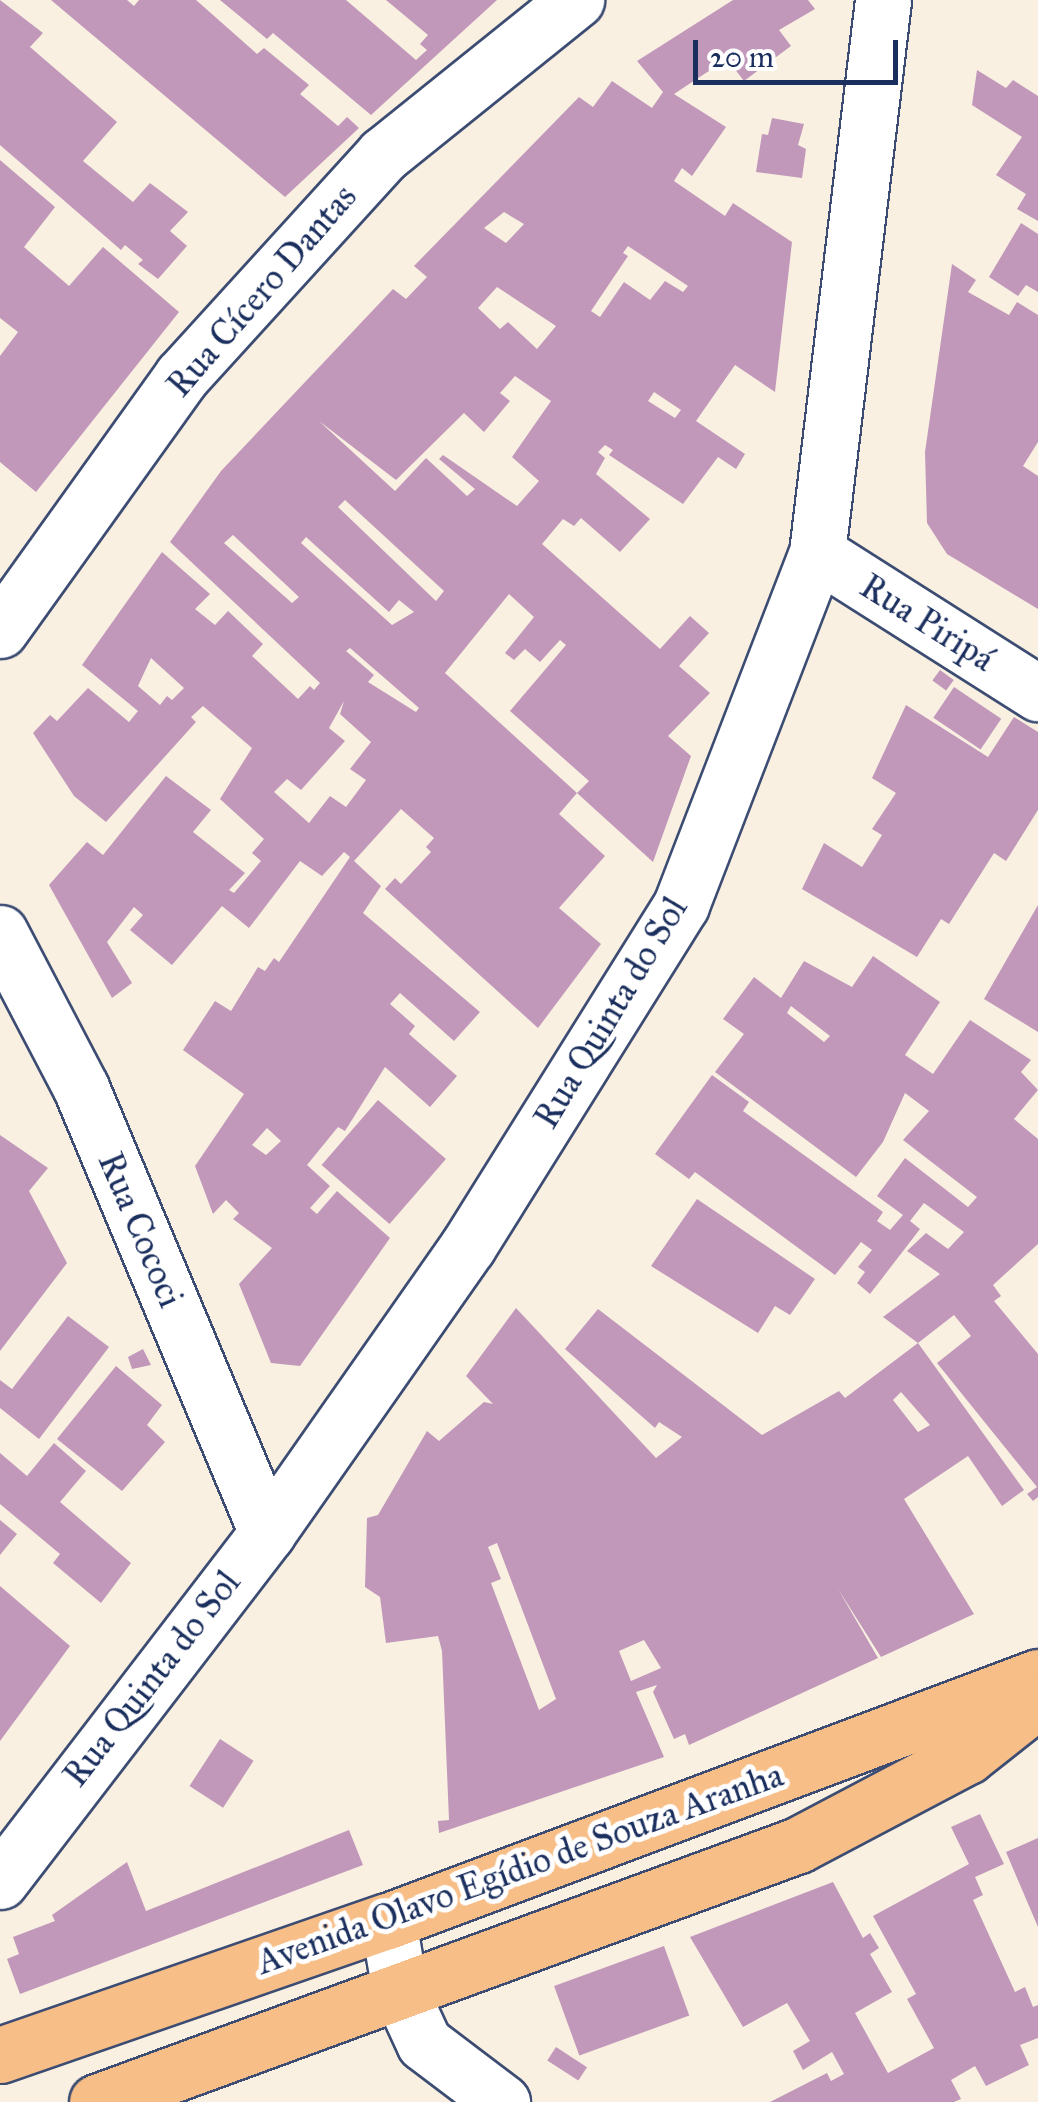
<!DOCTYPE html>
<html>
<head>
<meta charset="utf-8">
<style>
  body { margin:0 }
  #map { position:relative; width:1038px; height:2102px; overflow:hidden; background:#f9f0e1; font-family:"IM FELL Great Primer",serif }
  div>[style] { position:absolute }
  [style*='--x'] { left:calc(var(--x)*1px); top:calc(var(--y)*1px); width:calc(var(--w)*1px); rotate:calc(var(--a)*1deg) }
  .building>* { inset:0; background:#c198ba; transform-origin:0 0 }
  .roads { filter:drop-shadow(2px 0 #3c4c72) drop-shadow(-2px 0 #3c4c72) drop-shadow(0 2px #3c4c72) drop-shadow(0 -2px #3c4c72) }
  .minor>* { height:55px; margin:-27.5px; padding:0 27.5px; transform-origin:27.5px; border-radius:27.5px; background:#fff }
  .major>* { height:55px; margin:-27.5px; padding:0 27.5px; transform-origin:27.5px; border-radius:27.5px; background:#f7be87 }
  span { translate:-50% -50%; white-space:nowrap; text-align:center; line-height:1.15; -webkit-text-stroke:10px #fff; paint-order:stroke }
  .street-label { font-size:35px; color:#1b2f5e }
  .scale { position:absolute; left:693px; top:40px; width:205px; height:45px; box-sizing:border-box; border:5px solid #1b2f5e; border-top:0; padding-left:12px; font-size:30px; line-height:35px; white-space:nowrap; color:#1b2f5e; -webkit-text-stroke:8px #fff; paint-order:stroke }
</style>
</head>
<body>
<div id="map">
  <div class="building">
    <div style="clip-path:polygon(0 0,43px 33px,30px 47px,117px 122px,83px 161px,133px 202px,150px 183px,188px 212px,170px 231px,187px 246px,158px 279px,138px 264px,143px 260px,125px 245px,121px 250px,0 145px)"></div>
    <div style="clip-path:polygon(51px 0,127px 0,134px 6px,139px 0,196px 0,257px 54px,264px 48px,309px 85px,300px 94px,338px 126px,347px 117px,359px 128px,285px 197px)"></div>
    <div style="clip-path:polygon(220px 0,346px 0,416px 60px,427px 50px,420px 44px,428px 35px,386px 0,497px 0,371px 115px,273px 33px,267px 39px)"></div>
    <div style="clip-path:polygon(evenodd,733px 0,808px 0,815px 9px,779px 30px,791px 46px,744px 81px,727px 59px,674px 94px,726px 127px,692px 176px,682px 168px,674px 181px,725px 216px,733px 203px,792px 242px,775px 392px,735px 365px,696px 421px,745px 454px,736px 469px,718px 457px,683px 504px,609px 455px,613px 450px,605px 445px,598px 452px,605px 458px,596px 474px,650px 519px,620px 552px,581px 518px,574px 526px,563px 519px,542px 544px,660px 649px,690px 616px,709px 633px,679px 666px,710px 693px,668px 736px,691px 756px,653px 862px,577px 793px,559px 814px,605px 856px,559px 908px,601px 944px,538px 1028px,385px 889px,395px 878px,401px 884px,431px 852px,426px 847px,434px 838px,401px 809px,354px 861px,381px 886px,363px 913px,480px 1012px,454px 1041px,400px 993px,390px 1004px,415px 1026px,409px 1034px,457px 1076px,430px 1107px,385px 1067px,345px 1131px,338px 1127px,307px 1165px,330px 1186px,310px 1208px,317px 1214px,337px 1191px,390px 1238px,300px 1366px,271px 1363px,239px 1284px,272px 1248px,233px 1219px,239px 1213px,226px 1200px,213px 1214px,195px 1166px,244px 1094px,183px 1050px,215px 1001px,231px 1011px,258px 967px,265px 971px,274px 958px,279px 962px,350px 857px,344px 852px,322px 876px,300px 861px,249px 928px,222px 906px,172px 965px,130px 930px,143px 915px,134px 907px,107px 942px,132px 983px,112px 998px,49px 885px,87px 842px,103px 855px,166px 776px,211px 810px,193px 832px,245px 873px,229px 890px,234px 893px,261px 861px,252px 853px,264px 839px,220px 799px,252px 748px,203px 706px,191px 717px,196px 722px,106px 822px,74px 796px,33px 733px,50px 715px,57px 721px,88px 688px,129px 722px,138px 711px,82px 665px,162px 552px,210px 594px,195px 609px,215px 625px,228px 611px,263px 644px,252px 656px,298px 699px,310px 686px,314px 690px,320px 683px,170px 542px,221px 471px,393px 289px,406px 299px,427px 277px,414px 266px,579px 97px,593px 107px,612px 81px,652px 108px,663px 92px,637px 61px,733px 0,504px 212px,524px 224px,506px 243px,484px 228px,504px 212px,733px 0,628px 246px,688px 286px,683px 292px,665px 281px,650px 300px,624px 282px,600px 317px,591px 311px,628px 256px,623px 253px,628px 246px,733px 0,497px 287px,556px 326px,537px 349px,508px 322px,500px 329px,478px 308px,497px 287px,733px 0,515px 376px,551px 401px,512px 457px,539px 481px,517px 506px,443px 455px,439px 459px,475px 489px,467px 496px,426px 458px,395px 491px,319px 421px,396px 480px,464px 413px,484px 432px,510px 401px,500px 393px,515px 376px,733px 0,654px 392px,681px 410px,675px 418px,648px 401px,654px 392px,733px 0,345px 500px,444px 591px,436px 601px,338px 507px,345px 500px,733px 0,233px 535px,299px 597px,292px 603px,224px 543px,233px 535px,733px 0,306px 537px,389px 612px,399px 600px,414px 612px,392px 625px,301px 543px,306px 537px,733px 0,509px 594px,534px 617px,505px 653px,514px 660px,525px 649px,540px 662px,560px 640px,566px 645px,510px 711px,589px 781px,577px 793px,445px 673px,509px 594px,733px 0,350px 648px,419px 708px,416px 712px,368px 682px,374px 675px,346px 651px,350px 648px,733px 0,151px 658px,184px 688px,172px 700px,167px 696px,160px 705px,138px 686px,151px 658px,733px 0,344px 701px,340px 714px,371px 742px,350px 769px,366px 780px,346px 807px,330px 796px,309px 823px,274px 792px,287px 779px,301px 790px,345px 741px,329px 728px,344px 701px,733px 0,267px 1128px,281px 1141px,266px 1155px,252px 1145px,267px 1128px)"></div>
    <div style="clip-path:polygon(977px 70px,1006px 88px,1013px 80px,1038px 96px,1038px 221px,1017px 209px,1026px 194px,996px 175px,1022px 137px,972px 105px)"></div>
    <div style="clip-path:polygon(772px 118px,804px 124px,798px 145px,806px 149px,802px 178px,756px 172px,762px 134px,768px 135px)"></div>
    <div style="clip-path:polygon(0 160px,55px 207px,24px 247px,69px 286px,103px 247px,179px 312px,36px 492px,0 462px,0 356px,18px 332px,0 318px)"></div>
    <div style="clip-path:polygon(1021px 223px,1038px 234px,1038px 292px,1026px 285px,1018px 296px,989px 277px)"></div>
    <div style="clip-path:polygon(952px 264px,976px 280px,968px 292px,1009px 315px,1017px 302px,1038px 315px,1038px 442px,1023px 466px,1038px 476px,1038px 609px,947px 554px,927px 523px,925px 452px)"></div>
    <div style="left:940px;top:670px;width:17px;height:13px;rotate:36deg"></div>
    <div style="left:954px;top:687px;width:57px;height:37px;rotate:34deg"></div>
    <div style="clip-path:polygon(906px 705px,988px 757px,1014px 717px,1038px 732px,1038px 810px,1006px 861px,994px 853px,949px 924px,941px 919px,917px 957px,802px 889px,824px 843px,862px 867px,882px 835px,872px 829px,896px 793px,872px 778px)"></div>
    <div style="clip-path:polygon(1038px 905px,1038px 1032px,984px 999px)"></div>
    <div style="clip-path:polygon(evenodd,873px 956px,940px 1002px,905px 1055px,933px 1074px,970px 1020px,1031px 1060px,1021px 1072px,1038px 1090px,1014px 1119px,1038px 1139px,1038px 1244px,993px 1285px,1001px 1296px,994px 1301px,1038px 1354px,1038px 1497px,1033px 1501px,1027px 1494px,1037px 1487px,937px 1363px,971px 1336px,954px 1315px,918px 1343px,883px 1317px,940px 1274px,907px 1251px,926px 1233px,948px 1249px,964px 1232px,924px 1203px,910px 1221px,920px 1229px,870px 1294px,857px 1283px,865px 1272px,858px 1267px,872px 1250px,861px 1242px,835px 1275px,695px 1172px,689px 1179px,655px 1154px,712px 1075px,749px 1102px,743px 1111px,883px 1212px,877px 1221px,890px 1230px,903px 1215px,877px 1196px,905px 1158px,968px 1207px,977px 1197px,903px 1140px,929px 1111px,905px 1093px,883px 1142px,856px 1177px,715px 1072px,744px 1034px,723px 1019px,754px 977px,781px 998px,804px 961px,852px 987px,873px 956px,791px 1006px,830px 1036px,824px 1042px,787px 1013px,791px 1006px)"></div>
    <div style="left:378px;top:1100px;width:90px;height:86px;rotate:41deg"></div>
    <div style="clip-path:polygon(0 1135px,48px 1168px,29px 1191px,67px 1263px,0 1351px)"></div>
    <div style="clip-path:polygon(697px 1199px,815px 1279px,790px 1315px,775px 1306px,758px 1333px,651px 1266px)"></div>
    <div style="clip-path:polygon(evenodd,516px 1308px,656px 1458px,682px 1437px,659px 1422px,655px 1428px,565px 1349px,598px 1309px,762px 1435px,839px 1391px,845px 1398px,918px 1343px,1024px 1490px,1002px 1506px,968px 1456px,904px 1499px,974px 1614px,881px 1657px,838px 1589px,878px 1658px,689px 1745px,685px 1734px,674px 1739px,653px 1692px,657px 1685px,636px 1692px,664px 1757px,439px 1833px,438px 1821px,449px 1820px,442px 1651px,438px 1636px,386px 1643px,380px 1597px,365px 1587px,367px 1518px,378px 1515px,427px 1431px,439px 1441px,484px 1402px,493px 1404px,466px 1376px,516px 1308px,901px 1392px,930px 1425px,918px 1432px,893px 1400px,901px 1392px,516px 1308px,497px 1543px,556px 1699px,539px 1710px,491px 1583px,501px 1579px,488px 1547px,497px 1543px,516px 1308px,644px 1640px,661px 1668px,631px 1681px,619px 1651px,644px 1640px)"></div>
    <div style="clip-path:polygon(68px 1316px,109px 1347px,39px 1439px,0 1408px,0 1380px,12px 1389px)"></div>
    <div style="clip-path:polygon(143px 1349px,151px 1365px,132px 1369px,128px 1357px)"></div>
    <div style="clip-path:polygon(116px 1366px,162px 1405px,147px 1425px,165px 1442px,122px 1491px,57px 1439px)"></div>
    <div style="clip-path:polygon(54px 1443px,86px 1471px,60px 1502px,131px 1563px,101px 1603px,53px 1563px,60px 1554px,0 1504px,0 1453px,27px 1476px)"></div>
    <div style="clip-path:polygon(0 1520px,17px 1534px,0 1555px)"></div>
    <div style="clip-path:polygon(0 1586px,70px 1646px,0 1741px)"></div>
    <div style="left:220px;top:1739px;width:40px;height:56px;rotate:33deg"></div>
    <div style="clip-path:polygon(980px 1814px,1004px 1864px,975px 1877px,983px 1895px,973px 1900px,1015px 1992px,1025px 1987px,1033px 2007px,1038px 2005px,1038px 2038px,1020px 2045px,1029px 2065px,986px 2086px,975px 2066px,951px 2080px,961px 2099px,954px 2102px,770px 2102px,827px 2073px,831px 2081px,844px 2074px,832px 2052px,803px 2070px,793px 2051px,810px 2041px,787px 2003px,743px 2027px,690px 1937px,833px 1882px,863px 1938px,870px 1933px,879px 1948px,870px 1954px,892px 1992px,855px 2013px,888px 2073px,934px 2048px,907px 1999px,916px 1994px,873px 1916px,969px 1864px,951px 1827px)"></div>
    <div style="clip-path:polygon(349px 1830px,363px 1865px,20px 1994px,7px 1959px,19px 1954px,13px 1937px,55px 1921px,52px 1915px,127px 1862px,146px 1911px)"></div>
    <div style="clip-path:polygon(1038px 1838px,1038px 1927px,1006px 1852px)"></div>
    <div style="left:664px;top:1946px;width:74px;height:117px;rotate:70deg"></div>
    <div style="left:556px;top:2047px;width:37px;height:16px;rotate:33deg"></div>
  </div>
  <div class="roads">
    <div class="minor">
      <div style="--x:817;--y:553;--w:262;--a:32.4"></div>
      <div style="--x:0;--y:630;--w:312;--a:-54.4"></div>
      <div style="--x:182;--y:376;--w:299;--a:-47.7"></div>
      <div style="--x:383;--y:155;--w:248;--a:-38.8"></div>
      <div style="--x:0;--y:933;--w:175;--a:62.4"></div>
      <div style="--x:81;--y:1088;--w:482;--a:67.3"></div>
      <div style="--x:0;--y:1881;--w:439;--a:-52.5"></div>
      <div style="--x:267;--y:1533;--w:350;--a:-55"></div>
      <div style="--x:468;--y:1246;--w:402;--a:-58"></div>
      <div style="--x:681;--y:905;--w:377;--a:-68.9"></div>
      <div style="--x:817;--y:553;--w:557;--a:-83.19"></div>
      <div style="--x:388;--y:1921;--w:71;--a:80.3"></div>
      <div style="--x:400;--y:1991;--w:57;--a:65.2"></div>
      <div style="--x:424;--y:2043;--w:98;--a:37.1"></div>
    </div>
    <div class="major">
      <div style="--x:0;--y:2055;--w:410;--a:-19.1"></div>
      <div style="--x:388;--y:1921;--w:694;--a:-20.58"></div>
      <div style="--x:97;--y:2102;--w:747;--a:-20.13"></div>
      <div style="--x:798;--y:1845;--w:191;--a:-27.8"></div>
      <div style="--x:967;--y:1756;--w:90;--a:-38.3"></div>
    </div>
  </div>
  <div class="street-label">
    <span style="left:262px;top:291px;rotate:-49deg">Rua Cícero Dantas</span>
    <span style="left:927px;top:623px;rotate:32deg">Rua Piripá</span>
    <span style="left:611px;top:1013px;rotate:-59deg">Rua Quinta do Sol</span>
    <span style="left:140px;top:1230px;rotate:67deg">Rua Cococi</span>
    <span style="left:152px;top:1679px;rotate:-52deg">Rua Quinta do Sol</span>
    <span style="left:520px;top:1869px;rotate:-20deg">Avenida Olavo Egídio de Souza Aranha</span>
  </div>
  <div class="scale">20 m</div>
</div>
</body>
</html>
